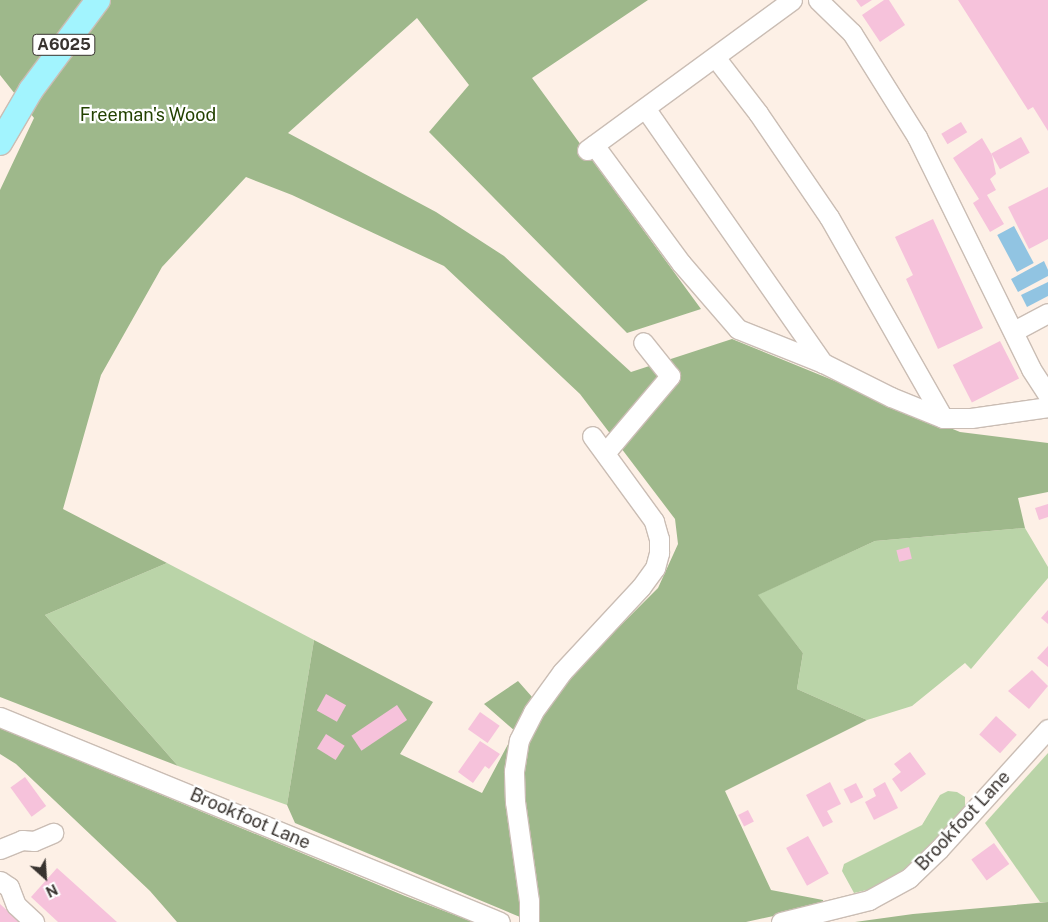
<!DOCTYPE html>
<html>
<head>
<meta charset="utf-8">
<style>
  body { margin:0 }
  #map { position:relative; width:1048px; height:922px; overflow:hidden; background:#fdf0e6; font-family:"Public Sans",sans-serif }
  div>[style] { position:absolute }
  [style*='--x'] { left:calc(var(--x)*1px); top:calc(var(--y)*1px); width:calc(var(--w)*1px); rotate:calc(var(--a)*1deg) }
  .green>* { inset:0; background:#bad4a8 }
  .forest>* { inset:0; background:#9eb88b }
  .water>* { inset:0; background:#91c4e2; transform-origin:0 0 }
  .building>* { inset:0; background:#f6c2db; transform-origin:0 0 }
  .roads { filter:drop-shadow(1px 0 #cabdb4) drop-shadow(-1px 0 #cabdb4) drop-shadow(0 1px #cabdb4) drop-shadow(0 -1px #cabdb4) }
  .minor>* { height:19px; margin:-9.5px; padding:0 9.5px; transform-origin:9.5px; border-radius:9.5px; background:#fff }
  .major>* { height:24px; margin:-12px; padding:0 12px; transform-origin:12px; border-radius:12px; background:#a2f4fe }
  span { translate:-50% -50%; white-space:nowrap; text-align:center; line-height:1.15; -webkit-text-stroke:4.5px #fff; paint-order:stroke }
  .shield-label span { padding:1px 4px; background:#fff; border:1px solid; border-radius:4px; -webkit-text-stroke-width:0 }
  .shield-label { font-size:16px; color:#38332f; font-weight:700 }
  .park-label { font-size:18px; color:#224100 }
  .street-label { font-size:18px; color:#38332f }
  .north { position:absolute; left:20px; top:852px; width:50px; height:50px; -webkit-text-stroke:4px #fff; paint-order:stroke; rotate:154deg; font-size:14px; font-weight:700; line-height:20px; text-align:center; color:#38332f }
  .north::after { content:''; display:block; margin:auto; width:18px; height:22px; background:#38332f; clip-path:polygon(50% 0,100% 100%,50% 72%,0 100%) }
</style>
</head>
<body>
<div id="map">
  <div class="green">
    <div style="clip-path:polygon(1025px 528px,1048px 567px,1048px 578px,971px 669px,965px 663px,912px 706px,867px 720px,797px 689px,803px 653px,757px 595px,875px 541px)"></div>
    <div style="clip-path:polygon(167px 563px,314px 640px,287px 805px,178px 766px,45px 615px)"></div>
    <div style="clip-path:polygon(1048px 753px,1048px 902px,1040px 902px,985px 823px)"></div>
    <div style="clip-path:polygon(948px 791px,957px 792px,965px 797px,965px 809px,910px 868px,880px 887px,854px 893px,842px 871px,844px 864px,922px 825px,940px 795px)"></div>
  </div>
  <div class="forest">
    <div style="clip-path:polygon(0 0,648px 0,532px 78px,701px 309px,627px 333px,429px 132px,469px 85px,417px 18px,288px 133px,436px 212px,504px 256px,631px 372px,732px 339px,960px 432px,1048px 443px,1048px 492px,1018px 498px,1025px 528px,875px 541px,758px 595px,803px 653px,797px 689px,867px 720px,725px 791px,771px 890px,823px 900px,824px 905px,746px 922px,532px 922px,295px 823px,287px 805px,314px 640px,433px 702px,400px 754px,482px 793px,515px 731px,484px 704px,518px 681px,540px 706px,658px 588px,678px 544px,675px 519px,580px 394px,444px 266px,292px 195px,246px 177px,162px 267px,101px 375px,63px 509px,167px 563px,45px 615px,178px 766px,0 697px,0 190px,34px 118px,0 75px)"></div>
    <div style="clip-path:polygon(0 728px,405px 896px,473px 922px,177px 922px,150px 891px,16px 764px,0 754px)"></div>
    <div style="clip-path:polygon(1048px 902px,1048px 922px,855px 922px,913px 914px)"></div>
  </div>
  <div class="water">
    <div style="left:1014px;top:226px;width:42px;height:19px;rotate:62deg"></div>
    <div style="clip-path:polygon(1044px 261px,1048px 270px,1048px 276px,1018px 292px,1011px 279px)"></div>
    <div style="clip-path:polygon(1048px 282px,1048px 296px,1027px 307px,1021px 295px)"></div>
  </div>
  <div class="building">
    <div style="clip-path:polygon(856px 0,872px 0,861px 7px)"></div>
    <div style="clip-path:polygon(884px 0,889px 0,905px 25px,880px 42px,862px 15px)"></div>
    <div style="clip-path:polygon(958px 0,1048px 0,1048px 131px,1033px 107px,1028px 110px)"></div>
    <div style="left:961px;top:122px;width:12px;height:23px;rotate:59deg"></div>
    <div style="left:1021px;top:137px;width:18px;height:34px;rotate:61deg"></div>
    <div style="clip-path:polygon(982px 138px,992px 155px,996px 174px,990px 179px,996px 190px,987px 195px,1004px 224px,990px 232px,973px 203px,979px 199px,953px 158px)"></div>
    <div style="clip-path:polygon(1048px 187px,1048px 239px,1029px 249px,1008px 207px)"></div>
    <div style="clip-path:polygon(933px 219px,983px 328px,938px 349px,906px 279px,913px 275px,895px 237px)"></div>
    <div style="left:1000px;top:341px;width:42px;height:53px;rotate:63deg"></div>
    <div style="clip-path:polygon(1048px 504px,1048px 517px,1039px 520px,1035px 508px)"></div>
    <div style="left:909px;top:547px;width:12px;height:13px;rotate:76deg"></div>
    <div style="clip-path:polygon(1048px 610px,1048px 624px,1041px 618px)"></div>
    <div style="clip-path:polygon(1048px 646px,1048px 667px,1037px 658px)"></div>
    <div style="clip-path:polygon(1032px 670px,1048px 686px,1029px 709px,1008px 691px)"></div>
    <div style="left:326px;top:694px;width:23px;height:19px;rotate:29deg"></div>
    <div style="left:397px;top:705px;width:18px;height:55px;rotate:56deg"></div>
    <div style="left:480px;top:712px;width:24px;height:21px;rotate:35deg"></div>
    <div style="left:996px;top:716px;width:28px;height:25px;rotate:42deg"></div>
    <div style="left:326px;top:734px;width:22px;height:17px;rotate:32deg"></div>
    <div style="clip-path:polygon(480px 741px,500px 754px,489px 769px,485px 766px,473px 783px,458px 772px)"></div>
    <div style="clip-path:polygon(910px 752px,926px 774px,901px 792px,892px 779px,901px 772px,894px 764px)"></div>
    <div style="left:25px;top:777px;width:36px;height:18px;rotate:54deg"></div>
    <div style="clip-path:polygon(830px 782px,841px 804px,827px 811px,833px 822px,823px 827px,806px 795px)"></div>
    <div style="clip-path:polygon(885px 782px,898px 808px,874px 820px,865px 802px,876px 796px,873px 789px)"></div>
    <div style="left:856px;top:783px;width:16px;height:14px;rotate:63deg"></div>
    <div style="left:748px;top:810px;width:13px;height:11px;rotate:63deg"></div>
    <div style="left:808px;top:836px;width:43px;height:25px;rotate:61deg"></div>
    <div style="left:994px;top:843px;width:26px;height:28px;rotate:54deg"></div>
    <div style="clip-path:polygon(57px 868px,117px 922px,58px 922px,31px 897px)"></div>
    <div style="clip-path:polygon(0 904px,20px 922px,0 922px)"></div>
  </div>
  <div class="roads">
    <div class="minor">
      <div style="--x:818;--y:0;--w:47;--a:44.1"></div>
      <div style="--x:852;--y:33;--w:123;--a:58"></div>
      <div style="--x:917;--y:137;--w:258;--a:63.8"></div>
      <div style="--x:1031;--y:369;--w:31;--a:57"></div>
      <div style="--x:715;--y:57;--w:71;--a:52.5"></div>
      <div style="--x:758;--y:113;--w:126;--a:55.7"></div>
      <div style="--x:829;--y:217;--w:231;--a:60.4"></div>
      <div style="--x:943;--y:418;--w:28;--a:0"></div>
      <div style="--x:971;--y:418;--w:78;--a:-8.1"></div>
      <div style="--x:645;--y:108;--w:311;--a:55.1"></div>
      <div style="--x:594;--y:145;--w:147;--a:53.6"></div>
      <div style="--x:681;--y:263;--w:87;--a:49.2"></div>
      <div style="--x:738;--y:329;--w:92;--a:21.8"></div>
      <div style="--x:823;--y:363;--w:76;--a:26.6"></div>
      <div style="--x:891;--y:397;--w:56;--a:22"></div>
      <div style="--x:587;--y:150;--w:254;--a:-36.2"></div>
      <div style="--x:1014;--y:331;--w:38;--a:-28"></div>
      <div style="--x:605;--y:453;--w:101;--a:-49.8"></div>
      <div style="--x:670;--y:376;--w:43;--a:-128.5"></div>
      <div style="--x:0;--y:717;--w:540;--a:22.29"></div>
      <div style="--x:0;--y:849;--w:24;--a:-22"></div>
      <div style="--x:22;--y:840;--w:12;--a:5"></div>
      <div style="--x:34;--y:841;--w:21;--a:-23"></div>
      <div style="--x:0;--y:881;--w:11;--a:34"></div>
      <div style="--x:9;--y:887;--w:19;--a:69"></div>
      <div style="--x:16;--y:905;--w:25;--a:43"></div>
      <div style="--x:529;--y:922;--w:21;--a:-90"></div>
      <div style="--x:529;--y:901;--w:100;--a:-98"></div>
      <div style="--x:515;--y:802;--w:31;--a:-92"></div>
      <div style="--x:514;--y:771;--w:31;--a:-81"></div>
      <div style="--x:519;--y:740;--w:31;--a:-63"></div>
      <div style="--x:533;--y:712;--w:49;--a:-54.1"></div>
      <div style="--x:562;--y:672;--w:116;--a:-47.1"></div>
      <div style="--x:641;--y:587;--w:24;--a:-54"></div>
      <div style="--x:655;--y:568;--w:16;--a:-75"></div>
      <div style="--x:659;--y:553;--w:14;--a:-90"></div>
      <div style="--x:659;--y:539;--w:19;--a:-106"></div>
      <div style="--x:654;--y:521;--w:105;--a:-126.1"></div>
      <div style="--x:781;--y:922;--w:91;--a:-14"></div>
      <div style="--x:869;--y:900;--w:46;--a:-28.8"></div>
      <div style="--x:909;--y:878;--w:42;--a:-44"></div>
      <div style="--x:939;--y:849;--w:162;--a:-47.8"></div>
    </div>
    <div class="major">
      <div style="--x:0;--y:143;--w:61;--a:-59.7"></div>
      <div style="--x:31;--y:90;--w:112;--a:-53.3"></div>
    </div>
  </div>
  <div class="shield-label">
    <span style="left:64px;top:45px">A6025</span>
  </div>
  <div class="park-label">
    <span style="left:148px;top:115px">Freeman's Wood</span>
  </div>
  <div class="street-label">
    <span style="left:250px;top:819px;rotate:23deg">Brookfoot Lane</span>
    <span style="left:963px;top:821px;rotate:-47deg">Brookfoot Lane</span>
  </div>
  <div class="north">N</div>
</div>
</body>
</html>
